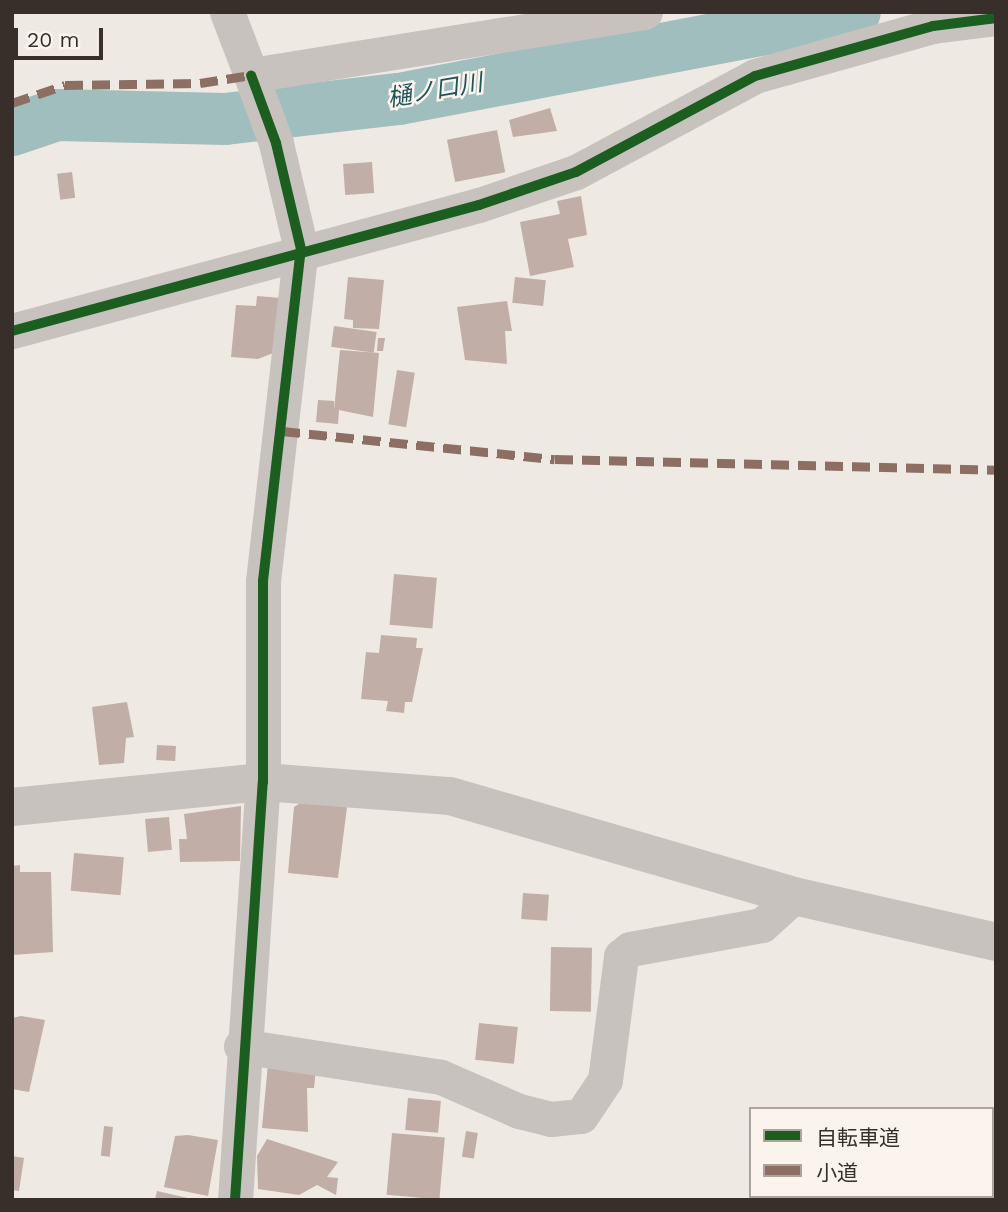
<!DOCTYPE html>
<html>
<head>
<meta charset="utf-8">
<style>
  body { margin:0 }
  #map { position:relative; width:1008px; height:1212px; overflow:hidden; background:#eee9e3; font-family:"Work Sans","Noto Sans JP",sans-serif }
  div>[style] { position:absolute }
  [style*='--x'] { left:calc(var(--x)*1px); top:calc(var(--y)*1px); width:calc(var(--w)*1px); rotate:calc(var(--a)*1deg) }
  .river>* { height:52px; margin:-26px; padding:0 26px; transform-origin:26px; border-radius:26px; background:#a0bebe }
  .building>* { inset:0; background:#c1aea6; transform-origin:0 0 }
  .minor>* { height:35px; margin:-17.5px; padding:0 17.5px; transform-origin:17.5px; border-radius:17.5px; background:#c7c2bd }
  .tertiary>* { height:38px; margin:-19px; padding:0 19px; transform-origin:19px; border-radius:19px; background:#c7c2bd }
  .quiet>* { height:9px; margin-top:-4.5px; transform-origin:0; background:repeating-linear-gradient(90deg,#8d6e63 0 18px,transparent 0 27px) }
  .cycleway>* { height:10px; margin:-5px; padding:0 5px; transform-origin:5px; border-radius:5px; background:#1b5e20 }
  span { translate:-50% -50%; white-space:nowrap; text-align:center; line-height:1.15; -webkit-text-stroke:5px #faf4ec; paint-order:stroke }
  .water-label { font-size:24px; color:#215458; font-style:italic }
  .frame { position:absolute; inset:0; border:14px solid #382f2a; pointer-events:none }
  .legend { position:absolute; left:749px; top:1107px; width:245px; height:91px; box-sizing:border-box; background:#faf4ec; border:2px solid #aca59e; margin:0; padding:9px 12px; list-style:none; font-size:21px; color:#382f2a }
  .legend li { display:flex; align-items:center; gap:14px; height:35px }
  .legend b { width:35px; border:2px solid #aca59e }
  .scale { position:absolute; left:14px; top:28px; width:89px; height:32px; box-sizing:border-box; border:4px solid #382f2a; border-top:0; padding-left:9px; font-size:21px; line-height:24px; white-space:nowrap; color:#382f2a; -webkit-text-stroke:5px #faf4ec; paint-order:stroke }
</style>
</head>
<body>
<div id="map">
  <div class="river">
    <div style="--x:12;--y:130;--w:47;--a:-18.4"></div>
    <div style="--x:57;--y:115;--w:168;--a:1.4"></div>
    <div style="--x:225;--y:119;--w:175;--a:-6.6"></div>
    <div style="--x:399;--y:99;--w:464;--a:-10.8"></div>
  </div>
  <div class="building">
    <div style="clip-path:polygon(550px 108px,557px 131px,513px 137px,509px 120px)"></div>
    <div style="left:497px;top:130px;width:43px;height:51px;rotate:79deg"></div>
    <div style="left:372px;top:162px;width:31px;height:29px;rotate:86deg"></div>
    <div style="left:72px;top:172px;width:26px;height:15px;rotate:83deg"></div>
    <div style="clip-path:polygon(581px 196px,587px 235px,568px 239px,574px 267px,530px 276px,520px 222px,560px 214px,557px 201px)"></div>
    <div style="clip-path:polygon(348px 277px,384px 280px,379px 329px,353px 328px,353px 320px,344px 319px)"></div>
    <div style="left:515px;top:277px;width:31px;height:26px;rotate:6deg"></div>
    <div style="clip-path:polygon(257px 296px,281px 298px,276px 352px,258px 359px,231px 357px,236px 305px,256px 306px)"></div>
    <div style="clip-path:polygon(507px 301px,512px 331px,505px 331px,507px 364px,465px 360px,457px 307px)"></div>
    <div style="left:334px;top:326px;width:43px;height:21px;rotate:8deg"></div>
    <div style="clip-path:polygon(378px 338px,385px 338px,383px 351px,377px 351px)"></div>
    <div style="clip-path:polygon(340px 350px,379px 353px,373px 417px,339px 410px,338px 424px,316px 422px,318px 400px,334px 401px,334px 410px)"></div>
    <div style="left:397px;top:370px;width:18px;height:55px;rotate:9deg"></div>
    <div style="left:394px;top:574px;width:43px;height:51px;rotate:5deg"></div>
    <div style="clip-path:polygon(381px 635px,417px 638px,416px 648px,423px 648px,412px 702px,405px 702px,404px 713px,386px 711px,388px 701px,361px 699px,366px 652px,379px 653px)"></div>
    <div style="clip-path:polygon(127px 702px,134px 737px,126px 738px,124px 763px,99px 765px,92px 707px)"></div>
    <div style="left:157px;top:745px;width:19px;height:15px;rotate:3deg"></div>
    <div style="clip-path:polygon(302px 802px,347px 807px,338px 878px,288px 873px,294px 807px)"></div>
    <div style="clip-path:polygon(241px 806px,240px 861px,180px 862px,179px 839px,187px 839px,184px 814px)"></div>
    <div style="left:169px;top:817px;width:33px;height:24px;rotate:85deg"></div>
    <div style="left:74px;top:853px;width:50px;height:38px;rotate:5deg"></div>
    <div style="clip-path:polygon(20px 865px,20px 872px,51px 872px,53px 952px,12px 955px,12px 866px)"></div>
    <div style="left:523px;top:893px;width:26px;height:26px;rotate:4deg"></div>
    <div style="left:551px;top:947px;width:41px;height:64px;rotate:1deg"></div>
    <div style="clip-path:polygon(21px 1016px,45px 1020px,29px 1092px,12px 1089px,12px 1018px)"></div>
    <div style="left:479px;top:1023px;width:39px;height:37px;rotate:6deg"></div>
    <div style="clip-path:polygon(268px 1064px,316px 1068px,314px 1088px,307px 1088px,308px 1132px,262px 1128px)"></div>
    <div style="left:408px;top:1098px;width:33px;height:32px;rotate:5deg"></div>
    <div style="left:104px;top:1126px;width:9px;height:30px;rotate:6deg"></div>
    <div style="left:466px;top:1131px;width:12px;height:26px;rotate:9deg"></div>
    <div style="left:392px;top:1133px;width:53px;height:62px;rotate:5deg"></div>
    <div style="clip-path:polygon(188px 1135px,218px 1140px,208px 1196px,164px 1187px,175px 1136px)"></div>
    <div style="clip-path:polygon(267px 1139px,338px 1162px,327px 1177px,338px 1178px,336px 1195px,317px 1185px,299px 1195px,258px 1189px,257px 1156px)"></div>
    <div style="clip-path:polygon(12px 1156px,24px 1158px,19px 1191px,12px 1190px)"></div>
    <div style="clip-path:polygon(157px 1191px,192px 1199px,192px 1200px,155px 1200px)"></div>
  </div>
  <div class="minor">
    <div style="--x:227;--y:12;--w:67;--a:69.1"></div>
    <div style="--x:251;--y:75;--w:399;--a:-9.1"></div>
    <div style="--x:12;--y:331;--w:484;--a:-15.1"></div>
    <div style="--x:479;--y:205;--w:102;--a:-18.8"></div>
    <div style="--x:576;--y:172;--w:203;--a:-28.2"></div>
    <div style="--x:755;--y:76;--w:185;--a:-15.7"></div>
    <div style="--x:933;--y:26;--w:64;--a:-7.2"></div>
    <div style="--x:241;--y:1046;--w:202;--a:8.8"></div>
    <div style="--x:441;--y:1077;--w:85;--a:23.6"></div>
    <div style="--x:519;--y:1111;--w:33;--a:14"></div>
    <div style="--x:551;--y:1119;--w:30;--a:-6"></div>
    <div style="--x:581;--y:1116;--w:43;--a:-56.3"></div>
    <div style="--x:605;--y:1080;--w:125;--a:-82.6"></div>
    <div style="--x:621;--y:956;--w:11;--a:-38"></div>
    <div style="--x:630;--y:949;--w:134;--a:-10.3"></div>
    <div style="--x:762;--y:925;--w:43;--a:-42.2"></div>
    <div style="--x:235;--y:1200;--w:419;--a:-86.2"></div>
    <div style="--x:263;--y:782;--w:201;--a:-90"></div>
    <div style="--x:263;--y:581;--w:334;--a:-83.5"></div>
    <div style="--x:301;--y:249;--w:109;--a:-103.3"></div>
    <div style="--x:276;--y:143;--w:72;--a:-110.2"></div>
  </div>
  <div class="tertiary">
    <div style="--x:12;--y:807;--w:252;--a:-5.7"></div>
    <div style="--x:263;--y:782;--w:188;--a:4.3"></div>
    <div style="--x:450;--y:796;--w:358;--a:16.2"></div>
    <div style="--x:794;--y:896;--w:207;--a:12.8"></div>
  </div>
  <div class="quiet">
    <div style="--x:12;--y:103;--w:56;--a:-18.8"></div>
    <div style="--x:65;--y:85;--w:135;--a:-0.8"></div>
    <div style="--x:200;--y:83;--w:52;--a:-8.9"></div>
    <div style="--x:282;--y:431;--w:274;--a:5.9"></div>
    <div style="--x:555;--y:459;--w:441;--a:1.4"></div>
  </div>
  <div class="cycleway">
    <div style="--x:12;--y:331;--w:484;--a:-15.1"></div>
    <div style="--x:479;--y:205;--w:102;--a:-18.8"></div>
    <div style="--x:576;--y:172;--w:203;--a:-28.2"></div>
    <div style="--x:755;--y:76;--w:185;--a:-15.7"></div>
    <div style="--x:933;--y:26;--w:64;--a:-7.2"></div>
    <div style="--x:235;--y:1200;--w:419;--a:-86.2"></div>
    <div style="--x:263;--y:782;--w:201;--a:-90"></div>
    <div style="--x:263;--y:581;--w:334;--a:-83.5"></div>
    <div style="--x:301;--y:249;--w:109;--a:-103.3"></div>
    <div style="--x:276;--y:143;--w:72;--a:-110.2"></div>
  </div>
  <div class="water-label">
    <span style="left:435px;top:91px;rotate:-10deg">樋ノ口川</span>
  </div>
  <div class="frame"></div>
  <ul class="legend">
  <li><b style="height:9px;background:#1b5e20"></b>自転車道</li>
  <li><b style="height:9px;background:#8d6e63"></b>小道</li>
  </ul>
  <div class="scale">20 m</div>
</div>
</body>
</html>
